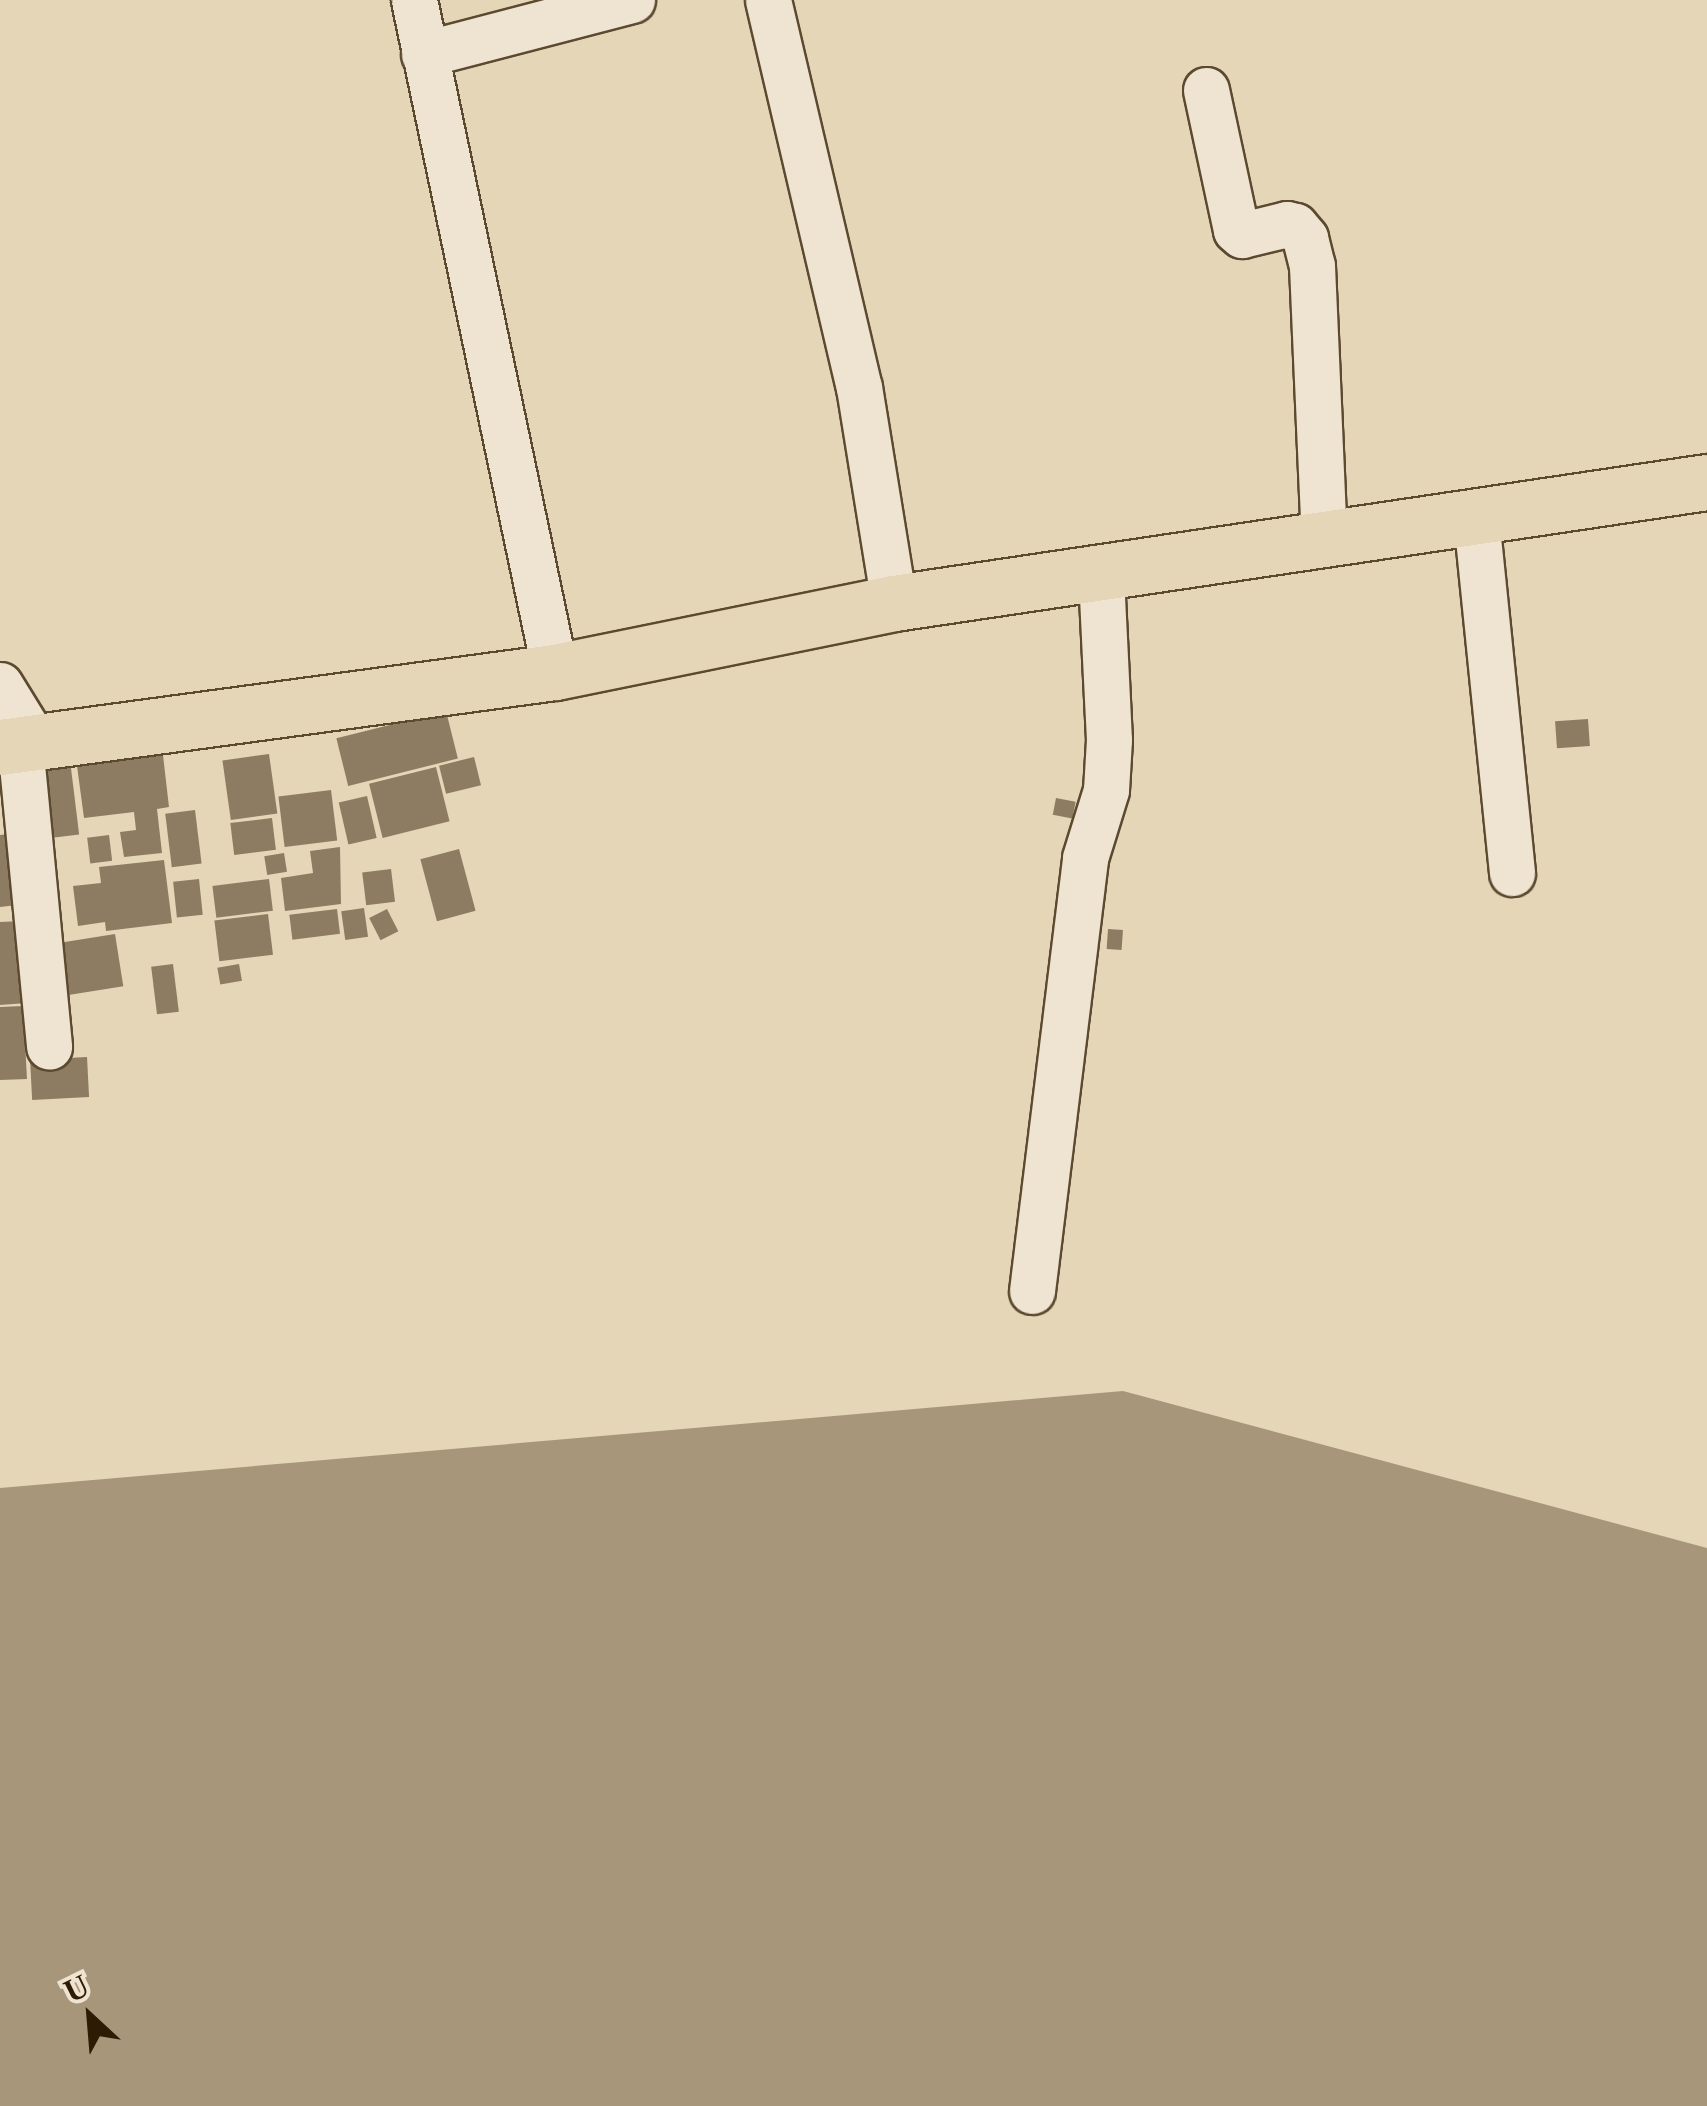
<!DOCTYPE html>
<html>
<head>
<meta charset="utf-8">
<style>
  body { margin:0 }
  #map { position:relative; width:1707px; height:2106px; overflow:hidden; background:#e5d6b8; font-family:"Libre Caslon Text",serif }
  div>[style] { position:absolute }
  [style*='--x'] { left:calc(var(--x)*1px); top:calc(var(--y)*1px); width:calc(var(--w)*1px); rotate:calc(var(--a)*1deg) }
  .water>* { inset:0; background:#a7967a }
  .building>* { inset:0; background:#8d7c61; transform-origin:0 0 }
  .roads { filter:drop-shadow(2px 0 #5c4a30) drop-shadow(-2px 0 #5c4a30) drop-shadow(0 2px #5c4a30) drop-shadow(0 -2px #5c4a30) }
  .minor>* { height:45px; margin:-22.5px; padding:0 22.5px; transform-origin:22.5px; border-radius:22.5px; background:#eee4d1 }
  .major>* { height:55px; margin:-27.5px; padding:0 27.5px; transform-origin:27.5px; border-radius:27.5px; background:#e5d6b8 }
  span { translate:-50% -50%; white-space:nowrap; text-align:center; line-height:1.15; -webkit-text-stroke:8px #eee4d1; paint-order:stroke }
  .north { position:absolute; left:40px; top:1966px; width:100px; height:100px; -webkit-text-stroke:8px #eee4d1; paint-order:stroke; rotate:334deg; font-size:28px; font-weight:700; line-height:40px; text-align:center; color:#2e1b03 }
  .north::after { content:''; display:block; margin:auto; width:35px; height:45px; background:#2e1b03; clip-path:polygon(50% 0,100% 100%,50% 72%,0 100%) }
</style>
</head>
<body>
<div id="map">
  <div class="water">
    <div style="clip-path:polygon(1123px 1391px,1707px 1548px,1707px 2106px,0 2106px,0 1488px)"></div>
  </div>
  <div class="building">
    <div style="left:446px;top:711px;width:49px;height:113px;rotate:76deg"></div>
    <div style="left:1588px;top:719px;width:27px;height:33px;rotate:86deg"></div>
    <div style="left:269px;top:754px;width:60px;height:47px;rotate:82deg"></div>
    <div style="clip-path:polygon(163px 755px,169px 807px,157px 809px,162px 853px,124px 857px,120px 832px,136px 830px,134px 812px,84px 818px,77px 766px)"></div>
    <div style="left:474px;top:757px;width:29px;height:36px;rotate:76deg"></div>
    <div style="left:70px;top:760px;width:75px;height:31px;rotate:83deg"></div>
    <div style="left:436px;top:767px;width:56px;height:69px;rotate:76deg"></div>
    <div style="left:331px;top:790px;width:51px;height:53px;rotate:83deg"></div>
    <div style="left:367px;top:796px;width:43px;height:29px;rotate:77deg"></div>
    <div style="left:1056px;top:798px;width:20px;height:17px;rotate:11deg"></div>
    <div style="left:195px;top:810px;width:54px;height:30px;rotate:83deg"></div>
    <div style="left:272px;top:818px;width:32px;height:42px;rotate:83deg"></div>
    <div style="clip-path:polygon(9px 834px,17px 905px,0 907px,0 835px)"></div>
    <div style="left:109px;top:835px;width:26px;height:22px;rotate:83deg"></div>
    <div style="clip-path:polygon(340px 847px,341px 904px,285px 911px,281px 878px,313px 873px,310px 851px)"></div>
    <div style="left:459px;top:849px;width:64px;height:40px;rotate:75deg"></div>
    <div style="left:284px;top:853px;width:19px;height:20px;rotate:81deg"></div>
    <div style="clip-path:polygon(164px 860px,172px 923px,106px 931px,105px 922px,78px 926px,73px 886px,101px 883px,99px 867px)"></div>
    <div style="left:391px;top:869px;width:33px;height:29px;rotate:83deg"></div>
    <div style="left:199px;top:879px;width:36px;height:26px;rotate:84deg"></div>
    <div style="left:269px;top:879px;width:32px;height:57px;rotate:83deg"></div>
    <div style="left:364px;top:908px;width:29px;height:23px;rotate:82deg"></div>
    <div style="left:337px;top:909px;width:25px;height:48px;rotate:83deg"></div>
    <div style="left:387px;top:909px;width:25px;height:20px;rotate:63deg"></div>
    <div style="left:268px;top:914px;width:41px;height:54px;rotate:83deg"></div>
    <div style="clip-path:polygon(22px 921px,27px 1003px,0 1005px,0 922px)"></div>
    <div style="left:1108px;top:929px;width:15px;height:20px;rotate:4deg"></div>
    <div style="left:115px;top:934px;width:53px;height:65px;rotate:81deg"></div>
    <div style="left:173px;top:964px;width:48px;height:22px;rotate:83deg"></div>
    <div style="left:239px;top:964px;width:17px;height:22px;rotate:80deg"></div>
    <div style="clip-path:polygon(23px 1006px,27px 1079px,0 1080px,0 1007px)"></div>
    <div style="left:87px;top:1057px;width:40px;height:57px;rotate:87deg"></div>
  </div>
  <div class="roads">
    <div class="minor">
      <div style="--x:414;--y:0;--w:687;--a:78.15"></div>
      <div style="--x:768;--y:0;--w:398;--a:76.8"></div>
      <div style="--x:859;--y:387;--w:219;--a:80.8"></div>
      <div style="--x:424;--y:54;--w:215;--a:-14.6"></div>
      <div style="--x:1206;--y:90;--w:143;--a:77.9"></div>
      <div style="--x:1236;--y:230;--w:8;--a:40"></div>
      <div style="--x:1242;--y:235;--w:46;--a:-13.7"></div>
      <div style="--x:1287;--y:224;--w:8;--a:14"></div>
      <div style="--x:1295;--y:226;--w:16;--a:50"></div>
      <div style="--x:1305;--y:238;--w:29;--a:76"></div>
      <div style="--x:1312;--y:266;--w:276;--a:87.5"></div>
      <div style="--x:1476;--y:518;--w:357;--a:84.2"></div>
      <div style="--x:0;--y:685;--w:67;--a:58.4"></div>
      <div style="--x:20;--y:744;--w:304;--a:84.5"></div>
      <div style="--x:1032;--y:1291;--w:436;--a:-83"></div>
      <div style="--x:1085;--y:858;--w:71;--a:-72.8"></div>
      <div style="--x:1106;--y:790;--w:50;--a:-86.6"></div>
      <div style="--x:1109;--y:740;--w:166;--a:-92.8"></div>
    </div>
    <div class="major">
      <div style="--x:0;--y:747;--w:560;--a:-7.7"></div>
      <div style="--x:555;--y:672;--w:346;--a:-11.5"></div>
      <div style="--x:894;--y:603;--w:822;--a:-8.47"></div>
    </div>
  </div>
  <div class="north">U</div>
</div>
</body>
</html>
